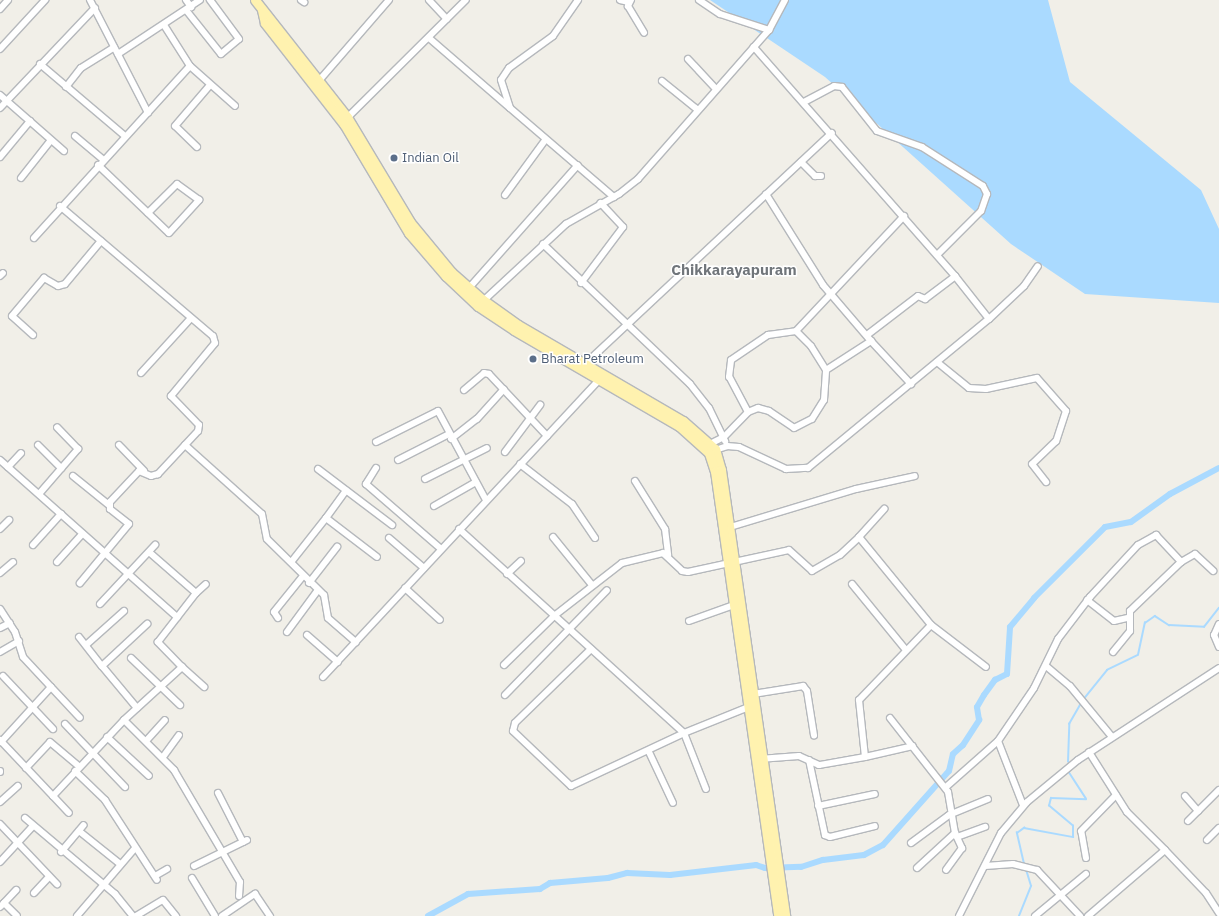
<!DOCTYPE html>
<html>
<head>
<meta charset="utf-8">
<style>
  body { margin:0 }
  #map { position:relative; width:1219px; height:916px; overflow:hidden; background:#f1efe8; font-family:"IBM Plex Sans",sans-serif }
  div>[style] { position:absolute }
  [style*='--x'] { left:calc(var(--x)*1px); top:calc(var(--y)*1px); width:calc(var(--w)*1px); rotate:calc(var(--a)*1deg) }
  .water>* { inset:0; background:#aadaff }
  .stream>* { height:1.5px; margin:-0.75px; padding:0 0.75px; transform-origin:0.75px; border-radius:0.75px; background:#aadaff }
  .canal>* { height:6px; margin:-3px; padding:0 3px; transform-origin:3px; border-radius:3px; background:#aadaff }
  .roads { filter:drop-shadow(1px 0 #b5b8bc) drop-shadow(-1px 0 #b5b8bc) drop-shadow(0 1px #b5b8bc) drop-shadow(0 -1px #b5b8bc) }
  .minor>* { height:6px; margin:-3px; padding:0 3px; transform-origin:3px; border-radius:3px; background:#fff }
  .primary>* { height:9px; margin:-4.5px; padding:0 4.5px; transform-origin:4.5px; border-radius:4.5px; background:#fff2af }
  .dots>* { width:11px; height:11px; translate:-50% -50%; box-sizing:border-box; border:2px solid #fff; border-radius:50% }
  span { translate:-50% -50%; white-space:nowrap; text-align:center; line-height:1.15; -webkit-text-stroke:3px #fff; paint-order:stroke }
  .service-label { font-size:13px; color:#4e5e75 }
  .left { translate:0 -50%; text-align:left }
  .quarter-label { font-size:15px; color:#70757a; font-weight:700 }
</style>
</head>
<body>
<div id="map">
  <div class="water">
    <div style="clip-path:polygon(710px 0,1048px 0,1070px 82px,1201px 190px,1219px 229px,1219px 303px,1085px 294px,1011px 244px,825px 77px)"></div>
  </div>
  <div class="stream">
    <div style="--x:1083;--y:700;--w:38;--a:-51"></div>
    <div style="--x:1107;--y:670;--w:34;--a:-26"></div>
    <div style="--x:1138;--y:655;--w:33;--a:-78"></div>
    <div style="--x:1145;--y:623;--w:12;--a:-35"></div>
    <div style="--x:1155;--y:616;--w:17;--a:33"></div>
    <div style="--x:1169;--y:625;--w:35;--a:3"></div>
    <div style="--x:1204;--y:627;--w:24;--a:-52"></div>
    <div style="--x:1068;--y:762;--w:38;--a:-88"></div>
    <div style="--x:1069;--y:724;--w:24;--a:-60"></div>
    <div style="--x:1024;--y:864;--w:32;--a:-103"></div>
    <div style="--x:1017;--y:833;--w:9;--a:-36"></div>
    <div style="--x:1024;--y:828;--w:50;--a:10.4"></div>
    <div style="--x:1073;--y:837;--w:11;--a:-90"></div>
    <div style="--x:1073;--y:826;--w:31;--a:-140"></div>
    <div style="--x:1049;--y:806;--w:8;--a:-76"></div>
    <div style="--x:1051;--y:798;--w:35;--a:2"></div>
    <div style="--x:1086;--y:799;--w:33;--a:-123"></div>
    <div style="--x:1019;--y:916;--w:32;--a:-68"></div>
    <div style="--x:1031;--y:886;--w:17;--a:-107"></div>
  </div>
  <div class="canal">
    <div style="--x:428;--y:916;--w:46;--a:-28.8"></div>
    <div style="--x:468;--y:894;--w:72;--a:-4"></div>
    <div style="--x:540;--y:889;--w:12;--a:-31"></div>
    <div style="--x:550;--y:883;--w:58;--a:-4.9"></div>
    <div style="--x:608;--y:878;--w:20;--a:-15"></div>
    <div style="--x:627;--y:873;--w:43;--a:2.7"></div>
    <div style="--x:670;--y:875;--w:87;--a:-6.6"></div>
    <div style="--x:756;--y:865;--w:9;--a:18"></div>
    <div style="--x:765;--y:868;--w:36;--a:-2"></div>
    <div style="--x:801;--y:867;--w:23;--a:-18"></div>
    <div style="--x:823;--y:860;--w:41;--a:-7"></div>
    <div style="--x:864;--y:855;--w:21;--a:-28"></div>
    <div style="--x:883;--y:845;--w:99;--a:-48.3"></div>
    <div style="--x:949;--y:771;--w:17;--a:-77"></div>
    <div style="--x:953;--y:754;--w:13;--a:-42"></div>
    <div style="--x:963;--y:745;--w:30;--a:-57"></div>
    <div style="--x:979;--y:720;--w:13;--a:-99"></div>
    <div style="--x:977;--y:707;--w:14;--a:-60"></div>
    <div style="--x:984;--y:695;--w:19;--a:-54"></div>
    <div style="--x:995;--y:680;--w:13;--a:-27"></div>
    <div style="--x:1007;--y:674;--w:47;--a:-86.3"></div>
    <div style="--x:1010;--y:627;--w:38;--a:-50"></div>
    <div style="--x:1034;--y:598;--w:100;--a:-45"></div>
    <div style="--x:1105;--y:527;--w:26;--a:-11"></div>
    <div style="--x:1131;--y:522;--w:48;--a:-35.7"></div>
    <div style="--x:1170;--y:494;--w:55;--a:-28"></div>
  </div>
  <div class="roads">
    <div class="minor">
      <div style="--x:90;--y:0;--w:127;--a:62.8"></div>
      <div style="--x:186;--y:0;--w:9;--a:54"></div>
      <div style="--x:301;--y:0;--w:4;--a:34"></div>
      <div style="--x:429;--y:0;--w:26;--a:47"></div>
      <div style="--x:578;--y:0;--w:44;--a:124.8"></div>
      <div style="--x:553;--y:36;--w:54;--a:144"></div>
      <div style="--x:509;--y:68;--w:14;--a:124"></div>
      <div style="--x:501;--y:80;--w:29;--a:72"></div>
      <div style="--x:510;--y:108;--w:137;--a:40.6"></div>
      <div style="--x:620;--y:0;--w:9;--a:13"></div>
      <div style="--x:631;--y:0;--w:7;--a:117"></div>
      <div style="--x:628;--y:6;--w:31;--a:59"></div>
      <div style="--x:699;--y:0;--w:25;--a:34"></div>
      <div style="--x:720;--y:14;--w:52;--a:18.1"></div>
      <div style="--x:0;--y:9;--w:12;--a:-48"></div>
      <div style="--x:186;--y:10;--w:56;--a:51.5"></div>
      <div style="--x:221;--y:54;--w:23;--a:-40"></div>
      <div style="--x:239;--y:39;--w:49;--a:-126.6"></div>
      <div style="--x:429;--y:38;--w:107;--a:40.8"></div>
      <div style="--x:0;--y:49;--w:67;--a:-47.4"></div>
      <div style="--x:118;--y:54;--w:98;--a:-33.4"></div>
      <div style="--x:688;--y:59;--w:41;--a:47"></div>
      <div style="--x:40;--y:64;--w:111;--a:40.3"></div>
      <div style="--x:190;--y:66;--w:60;--a:41.6"></div>
      <div style="--x:662;--y:81;--w:46;--a:38.9"></div>
      <div style="--x:317;--y:83;--w:110;--a:-49.1"></div>
      <div style="--x:66;--y:87;--w:24;--a:-52"></div>
      <div style="--x:81;--y:68;--w:39;--a:-32"></div>
      <div style="--x:0;--y:95;--w:85;--a:41.2"></div>
      <div style="--x:804;--y:102;--w:34;--a:-28"></div>
      <div style="--x:834;--y:86;--w:8;--a:7"></div>
      <div style="--x:842;--y:87;--w:56;--a:51.5"></div>
      <div style="--x:877;--y:131;--w:48;--a:19.6"></div>
      <div style="--x:922;--y:147;--w:72;--a:32.6"></div>
      <div style="--x:983;--y:186;--w:9;--a:63"></div>
      <div style="--x:987;--y:194;--w:18;--a:109"></div>
      <div style="--x:981;--y:211;--w:62;--a:135"></div>
      <div style="--x:0;--y:108;--w:138;--a:-46.5"></div>
      <div style="--x:345;--y:120;--w:170;--a:-44.8"></div>
      <div style="--x:75;--y:136;--w:35;--a:40"></div>
      <div style="--x:197;--y:147;--w:30;--a:-136"></div>
      <div style="--x:175;--y:126;--w:54;--a:-49.5"></div>
      <div style="--x:0;--y:157;--w:47;--a:-50.2"></div>
      <div style="--x:801;--y:162;--w:20;--a:45"></div>
      <div style="--x:815;--y:176;--w:6;--a:0"></div>
      <div style="--x:98;--y:165;--w:98;--a:43.8"></div>
      <div style="--x:169;--y:233;--w:45;--a:-47.7"></div>
      <div style="--x:199;--y:200;--w:27;--a:-144"></div>
      <div style="--x:177;--y:184;--w:41;--a:135"></div>
      <div style="--x:21;--y:178;--w:48;--a:-51.7"></div>
      <div style="--x:766;--y:194;--w:107;--a:57.9"></div>
      <div style="--x:823;--y:285;--w:74;--a:49.4"></div>
      <div style="--x:505;--y:195;--w:69;--a:-53.8"></div>
      <div style="--x:60;--y:206;--w:201;--a:40.4"></div>
      <div style="--x:213;--y:336;--w:7;--a:74"></div>
      <div style="--x:215;--y:343;--w:69;--a:129.7"></div>
      <div style="--x:171;--y:396;--w:40;--a:46"></div>
      <div style="--x:199;--y:425;--w:6;--a:99"></div>
      <div style="--x:198;--y:431;--w:59;--a:132.9"></div>
      <div style="--x:158;--y:474;--w:7;--a:164"></div>
      <div style="--x:151;--y:476;--w:13;--a:-157"></div>
      <div style="--x:139;--y:471;--w:42;--a:133.1"></div>
      <div style="--x:110;--y:502;--w:7;--a:90"></div>
      <div style="--x:110;--y:509;--w:24;--a:38"></div>
      <div style="--x:129;--y:524;--w:77;--a:129.7"></div>
      <div style="--x:34;--y:238;--w:232;--a:-47.8"></div>
      <div style="--x:190;--y:66;--w:49;--a:-122.4"></div>
      <div style="--x:543;--y:244;--w:203;--a:43.6"></div>
      <div style="--x:690;--y:384;--w:31;--a:52"></div>
      <div style="--x:709;--y:408;--w:37;--a:64"></div>
      <div style="--x:0;--y:276;--w:4;--a:-45"></div>
      <div style="--x:581;--y:283;--w:70;--a:-53.1"></div>
      <div style="--x:623;--y:227;--w:33;--a:-133"></div>
      <div style="--x:469;--y:288;--w:164;--a:-48.5"></div>
      <div style="--x:482;--y:302;--w:115;--a:-42.9"></div>
      <div style="--x:566;--y:224;--w:61;--a:-29.5"></div>
      <div style="--x:619;--y:194;--w:24;--a:-38"></div>
      <div style="--x:638;--y:179;--w:198;--a:-48.7"></div>
      <div style="--x:769;--y:30;--w:34;--a:-62"></div>
      <div style="--x:989;--y:319;--w:48;--a:-43.3"></div>
      <div style="--x:1024;--y:286;--w:24;--a:-55"></div>
      <div style="--x:33;--y:335;--w:28;--a:-138"></div>
      <div style="--x:12;--y:316;--w:50;--a:-49.9"></div>
      <div style="--x:44;--y:278;--w:16;--a:30"></div>
      <div style="--x:58;--y:286;--w:7;--a:-16"></div>
      <div style="--x:65;--y:284;--w:56;--a:-50.1"></div>
      <div style="--x:867;--y:335;--w:64;--a:-37.4"></div>
      <div style="--x:918;--y:296;--w:8;--a:23"></div>
      <div style="--x:925;--y:299;--w:38;--a:-37"></div>
      <div style="--x:937;--y:362;--w:41;--a:39.1"></div>
      <div style="--x:969;--y:388;--w:17;--a:3"></div>
      <div style="--x:986;--y:389;--w:52;--a:-12.2"></div>
      <div style="--x:1037;--y:378;--w:44;--a:48.7"></div>
      <div style="--x:1066;--y:411;--w:32;--a:108"></div>
      <div style="--x:1056;--y:441;--w:33;--a:136"></div>
      <div style="--x:1032;--y:464;--w:23;--a:52"></div>
      <div style="--x:585;--y:364;--w:338;--a:-43.1"></div>
      <div style="--x:826;--y:370;--w:54;--a:-32.8"></div>
      <div style="--x:871;--y:341;--w:59;--a:47.1"></div>
      <div style="--x:141;--y:373;--w:74;--a:-47.7"></div>
      <div style="--x:464;--y:390;--w:26;--a:-40"></div>
      <div style="--x:484;--y:373;--w:5;--a:11"></div>
      <div style="--x:489;--y:374;--w:85;--a:46.9"></div>
      <div style="--x:748;--y:412;--w:40;--a:-118"></div>
      <div style="--x:729;--y:377;--w:17;--a:-83"></div>
      <div style="--x:731;--y:360;--w:45;--a:-34"></div>
      <div style="--x:768;--y:335;--w:28;--a:-8"></div>
      <div style="--x:451;--y:439;--w:33;--a:-38"></div>
      <div style="--x:477;--y:419;--w:40;--a:-48"></div>
      <div style="--x:376;--y:442;--w:69;--a:-26.6"></div>
      <div style="--x:438;--y:411;--w:101;--a:61.7"></div>
      <div style="--x:38;--y:445;--w:33;--a:45"></div>
      <div style="--x:119;--y:445;--w:36;--a:46"></div>
      <div style="--x:185;--y:445;--w:103;--a:41.9"></div>
      <div style="--x:262;--y:514;--w:25;--a:79"></div>
      <div style="--x:267;--y:539;--w:80;--a:44.5"></div>
      <div style="--x:324;--y:595;--w:23;--a:80"></div>
      <div style="--x:328;--y:618;--w:37;--a:41"></div>
      <div style="--x:708;--y:445;--w:18;--a:-27"></div>
      <div style="--x:724;--y:437;--w:35;--a:-46"></div>
      <div style="--x:748;--y:412;--w:11;--a:-22"></div>
      <div style="--x:758;--y:408;--w:11;--a:15"></div>
      <div style="--x:769;--y:411;--w:30;--a:34"></div>
      <div style="--x:794;--y:428;--w:20;--a:-27"></div>
      <div style="--x:812;--y:419;--w:22;--a:-58"></div>
      <div style="--x:824;--y:400;--w:30;--a:-86"></div>
      <div style="--x:826;--y:370;--w:28;--a:-122"></div>
      <div style="--x:811;--y:346;--w:21;--a:-135"></div>
      <div style="--x:796;--y:331;--w:158;--a:-46.8"></div>
      <div style="--x:712;--y:451;--w:16;--a:-18"></div>
      <div style="--x:727;--y:446;--w:12;--a:5"></div>
      <div style="--x:739;--y:447;--w:52;--a:25.1"></div>
      <div style="--x:786;--y:469;--w:22;--a:-3"></div>
      <div style="--x:808;--y:468;--w:234;--a:-39.5"></div>
      <div style="--x:989;--y:319;--w:55;--a:-128.3"></div>
      <div style="--x:955;--y:276;--w:305;--a:-131.3"></div>
      <div style="--x:505;--y:452;--w:59;--a:-53.3"></div>
      <div style="--x:0;--y:460;--w:237;--a:41.6"></div>
      <div style="--x:398;--y:460;--w:57;--a:-27"></div>
      <div style="--x:520;--y:464;--w:66;--a:37.6"></div>
      <div style="--x:572;--y:504;--w:41;--a:55.9"></div>
      <div style="--x:8;--y:467;--w:19;--a:-47"></div>
      <div style="--x:376;--y:468;--w:19;--a:122"></div>
      <div style="--x:366;--y:484;--w:99;--a:40.9"></div>
      <div style="--x:318;--y:469;--w:93;--a:37.1"></div>
      <div style="--x:73;--y:476;--w:46;--a:38.9"></div>
      <div style="--x:425;--y:479;--w:69;--a:-26.6"></div>
      <div style="--x:635;--y:481;--w:57;--a:58"></div>
      <div style="--x:665;--y:529;--w:26;--a:83"></div>
      <div style="--x:39;--y:494;--w:60;--a:-49.1"></div>
      <div style="--x:78;--y:449;--w:30;--a:-134"></div>
      <div style="--x:434;--y:506;--w:48;--a:-29.7"></div>
      <div style="--x:326;--y:518;--w:34;--a:-54"></div>
      <div style="--x:727;--y:528;--w:135;--a:-16.8"></div>
      <div style="--x:856;--y:489;--w:60;--a:-12.4"></div>
      <div style="--x:0;--y:529;--w:13;--a:-45"></div>
      <div style="--x:459;--y:529;--w:304;--a:42.2"></div>
      <div style="--x:684;--y:733;--w:72;--a:-21.9"></div>
      <div style="--x:553;--y:537;--w:62;--a:50.9"></div>
      <div style="--x:859;--y:537;--w:38;--a:-48"></div>
      <div style="--x:389;--y:538;--w:46;--a:40.6"></div>
      <div style="--x:33;--y:545;--w:42;--a:-47.9"></div>
      <div style="--x:292;--y:561;--w:55;--a:-51.7"></div>
      <div style="--x:326;--y:518;--w:64;--a:37.4"></div>
      <div style="--x:57;--y:562;--w:38;--a:-48"></div>
      <div style="--x:0;--y:573;--w:17;--a:-40"></div>
      <div style="--x:507;--y:574;--w:19;--a:-43"></div>
      <div style="--x:309;--y:583;--w:46;--a:-52.1"></div>
      <div style="--x:852;--y:584;--w:85;--a:50.7"></div>
      <div style="--x:405;--y:588;--w:47;--a:42.4"></div>
      <div style="--x:196;--y:593;--w:13;--a:-42"></div>
      <div style="--x:1087;--y:600;--w:34;--a:38"></div>
      <div style="--x:1114;--y:621;--w:13;--a:-13"></div>
      <div style="--x:100;--y:604;--w:81;--a:-47"></div>
      <div style="--x:0;--y:609;--w:27;--a:57"></div>
      <div style="--x:15;--y:632;--w:26;--a:72"></div>
      <div style="--x:23;--y:657;--w:41;--a:47"></div>
      <div style="--x:278;--y:618;--w:7;--a:-124"></div>
      <div style="--x:274;--y:612;--w:46;--a:-51.1"></div>
      <div style="--x:689;--y:621;--w:48;--a:-19.6"></div>
      <div style="--x:1219;--y:624;--w:12;--a:114"></div>
      <div style="--x:1214;--y:635;--w:13;--a:67"></div>
      <div style="--x:931;--y:625;--w:69;--a:37.4"></div>
      <div style="--x:0;--y:628;--w:11;--a:-27"></div>
      <div style="--x:287;--y:632;--w:52;--a:-53.6"></div>
      <div style="--x:307;--y:635;--w:41;--a:41.1"></div>
      <div style="--x:79;--y:637;--w:37;--a:52"></div>
      <div style="--x:86;--y:645;--w:51;--a:-41.8"></div>
      <div style="--x:591;--y:649;--w:106;--a:135.8"></div>
      <div style="--x:515;--y:723;--w:8;--a:104"></div>
      <div style="--x:513;--y:731;--w:80;--a:43.5"></div>
      <div style="--x:571;--y:786;--w:125;--a:-25.1"></div>
      <div style="--x:684;--y:733;--w:60;--a:68.6"></div>
      <div style="--x:0;--y:652;--w:22;--a:-30"></div>
      <div style="--x:1113;--y:652;--w:27;--a:-51"></div>
      <div style="--x:1130;--y:631;--w:20;--a:-90"></div>
      <div style="--x:1130;--y:611;--w:71;--a:-43.9"></div>
      <div style="--x:1181;--y:562;--w:16;--a:-30"></div>
      <div style="--x:1195;--y:554;--w:25;--a:43"></div>
      <div style="--x:131;--y:658;--w:68;--a:43.8"></div>
      <div style="--x:504;--y:665;--w:70;--a:-44.4"></div>
      <div style="--x:554;--y:616;--w:86;--a:-37.9"></div>
      <div style="--x:622;--y:563;--w:42;--a:-13.7"></div>
      <div style="--x:663;--y:553;--w:26;--a:43"></div>
      <div style="--x:682;--y:571;--w:6;--a:9"></div>
      <div style="--x:688;--y:572;--w:103;--a:-12.3"></div>
      <div style="--x:789;--y:550;--w:31;--a:42"></div>
      <div style="--x:812;--y:571;--w:32;--a:-30"></div>
      <div style="--x:840;--y:555;--w:26;--a:-43"></div>
      <div style="--x:859;--y:537;--w:114;--a:50.7"></div>
      <div style="--x:931;--y:625;--w:104;--a:133.8"></div>
      <div style="--x:859;--y:700;--w:57;--a:84"></div>
      <div style="--x:865;--y:757;--w:47;--a:170.1"></div>
      <div style="--x:819;--y:765;--w:22;--a:-156"></div>
      <div style="--x:799;--y:756;--w:40;--a:175.7"></div>
      <div style="--x:1046;--y:666;--w:31;--a:40"></div>
      <div style="--x:1070;--y:686;--w:66;--a:50.5"></div>
      <div style="--x:182;--y:667;--w:30;--a:42"></div>
      <div style="--x:3;--y:676;--w:73;--a:46.7"></div>
      <div style="--x:323;--y:677;--w:408;--a:-47.1"></div>
      <div style="--x:753;--y:694;--w:51;--a:-9.1"></div>
      <div style="--x:803;--y:686;--w:6;--a:51"></div>
      <div style="--x:807;--y:691;--w:45;--a:81"></div>
      <div style="--x:505;--y:695;--w:146;--a:-45.8"></div>
      <div style="--x:137;--y:708;--w:55;--a:-129.8"></div>
      <div style="--x:102;--y:666;--w:62;--a:-43"></div>
      <div style="--x:890;--y:718;--w:94;--a:51.9"></div>
      <div style="--x:948;--y:792;--w:42;--a:80.3"></div>
      <div style="--x:955;--y:833;--w:17;--a:65"></div>
      <div style="--x:962;--y:848;--w:27;--a:126"></div>
      <div style="--x:124;--y:720;--w:71;--a:45"></div>
      <div style="--x:174;--y:770;--w:130;--a:59.5"></div>
      <div style="--x:240;--y:882;--w:14;--a:94"></div>
      <div style="--x:65;--y:724;--w:87;--a:46.4"></div>
      <div style="--x:107;--y:737;--w:57;--a:42.9"></div>
      <div style="--x:0;--y:740;--w:77;--a:46.6"></div>
      <div style="--x:53;--y:796;--w:104;--a:-46.9"></div>
      <div style="--x:124;--y:720;--w:79;--a:-42.4"></div>
      <div style="--x:182;--y:667;--w:35;--a:-134"></div>
      <div style="--x:158;--y:642;--w:62;--a:-52.2"></div>
      <div style="--x:196;--y:593;--w:62;--a:-138.9"></div>
      <div style="--x:146;--y:741;--w:28;--a:-48"></div>
      <div style="--x:998;--y:741;--w:69;--a:68.7"></div>
      <div style="--x:1;--y:742;--w:74;--a:-47.7"></div>
      <div style="--x:51;--y:687;--w:42;--a:46.9"></div>
      <div style="--x:649;--y:752;--w:56;--a:64.8"></div>
      <div style="--x:1089;--y:752;--w:71;--a:57.7"></div>
      <div style="--x:1127;--y:812;--w:54;--a:45"></div>
      <div style="--x:163;--y:757;--w:27;--a:-54"></div>
      <div style="--x:865;--y:757;--w:49;--a:-12.9"></div>
      <div style="--x:809;--y:760;--w:77;--a:78"></div>
      <div style="--x:825;--y:835;--w:5;--a:22"></div>
      <div style="--x:830;--y:837;--w:46;--a:-13.7"></div>
      <div style="--x:26;--y:768;--w:35;--a:-47"></div>
      <div style="--x:50;--y:742;--w:38;--a:40"></div>
      <div style="--x:75;--y:771;--w:42;--a:44"></div>
      <div style="--x:105;--y:800;--w:95;--a:57"></div>
      <div style="--x:0;--y:772;--w:1;--a:-90"></div>
      <div style="--x:946;--y:787;--w:69;--a:-41.5"></div>
      <div style="--x:998;--y:741;--w:64;--a:-55.8"></div>
      <div style="--x:1034;--y:688;--w:55;--a:-63.9"></div>
      <div style="--x:1058;--y:639;--w:53;--a:-52.7"></div>
      <div style="--x:1090;--y:597;--w:71;--a:-47.3"></div>
      <div style="--x:1138;--y:545;--w:21;--a:-29"></div>
      <div style="--x:1156;--y:535;--w:37;--a:47"></div>
      <div style="--x:218;--y:793;--w:55;--a:63"></div>
      <div style="--x:53;--y:796;--w:23;--a:47"></div>
      <div style="--x:1185;--y:796;--w:20;--a:49"></div>
      <div style="--x:0;--y:802;--w:24;--a:-42"></div>
      <div style="--x:818;--y:806;--w:58;--a:-11.9"></div>
      <div style="--x:25;--y:818;--w:118;--a:40.2"></div>
      <div style="--x:115;--y:894;--w:28;--a:51"></div>
      <div style="--x:1188;--y:821;--w:44;--a:-45"></div>
      <div style="--x:0;--y:824;--w:83;--a:46.5"></div>
      <div style="--x:79;--y:831;--w:53;--a:38.8"></div>
      <div style="--x:957;--y:837;--w:30;--a:-20"></div>
      <div style="--x:1207;--y:840;--w:17;--a:-45"></div>
      <div style="--x:911;--y:843;--w:47;--a:-36.4"></div>
      <div style="--x:949;--y:815;--w:42;--a:-22.3"></div>
      <div style="--x:61;--y:852;--w:35;--a:-50"></div>
      <div style="--x:1086;--y:858;--w:27;--a:-100"></div>
      <div style="--x:1081;--y:831;--w:50;--a:-45.8"></div>
      <div style="--x:0;--y:862;--w:49;--a:-47.5"></div>
      <div style="--x:194;--y:866;--w:59;--a:-26.1"></div>
      <div style="--x:985;--y:866;--w:28;--a:-4"></div>
      <div style="--x:1013;--y:864;--w:25;--a:14"></div>
      <div style="--x:1037;--y:870;--w:63;--a:46.9"></div>
      <div style="--x:917;--y:868;--w:52;--a:-42.6"></div>
      <div style="--x:155;--y:876;--w:14;--a:-30"></div>
      <div style="--x:192;--y:878;--w:44;--a:58.8"></div>
      <div style="--x:34;--y:893;--w:22;--a:-47"></div>
      <div style="--x:4;--y:903;--w:18;--a:-47"></div>
      <div style="--x:0;--y:907;--w:6;--a:-45"></div>
      <div style="--x:4;--y:903;--w:18;--a:45"></div>
      <div style="--x:77;--y:916;--w:89;--a:-49.5"></div>
      <div style="--x:136;--y:916;--w:31;--a:-31"></div>
      <div style="--x:163;--y:900;--w:21;--a:51"></div>
      <div style="--x:222;--y:916;--w:40;--a:-34"></div>
      <div style="--x:255;--y:894;--w:27;--a:56"></div>
      <div style="--x:959;--y:916;--w:93;--a:-63.2"></div>
      <div style="--x:1001;--y:833;--w:40;--a:-50"></div>
      <div style="--x:1027;--y:802;--w:66;--a:-39.5"></div>
      <div style="--x:1078;--y:760;--w:168;--a:-33.1"></div>
      <div style="--x:1035;--y:916;--w:66;--a:-39.5"></div>
      <div style="--x:1088;--y:916;--w:101;--a:-40.6"></div>
      <div style="--x:1165;--y:850;--w:59;--a:46.4"></div>
      <div style="--x:1206;--y:893;--w:24;--a:57"></div>
    </div>
    <div class="primary">
      <div style="--x:255;--y:0;--w:149;--a:51.8"></div>
      <div style="--x:347;--y:117;--w:122;--a:59"></div>
      <div style="--x:410;--y:222;--w:65;--a:50.6"></div>
      <div style="--x:451;--y:272;--w:43;--a:41.2"></div>
      <div style="--x:483;--y:300;--w:43;--a:35.5"></div>
      <div style="--x:518;--y:325;--w:191;--a:30.2"></div>
      <div style="--x:683;--y:421;--w:43;--a:41.2"></div>
      <div style="--x:715;--y:449;--w:22;--a:74"></div>
      <div style="--x:721;--y:470;--w:451;--a:81.8"></div>
      <div style="--x:262;--y:10;--w:13;--a:77"></div>
      <div style="--x:265;--y:23;--w:128;--a:52"></div>
      <div style="--x:344;--y:124;--w:127;--a:59.2"></div>
      <div style="--x:409;--y:233;--w:57;--a:49.3"></div>
      <div style="--x:446;--y:276;--w:44;--a:43.2"></div>
      <div style="--x:478;--y:306;--w:43;--a:33.7"></div>
      <div style="--x:514;--y:330;--w:191;--a:30.2"></div>
      <div style="--x:679;--y:426;--w:40;--a:42"></div>
      <div style="--x:709;--y:453;--w:19;--a:72"></div>
      <div style="--x:715;--y:471;--w:449;--a:81.9"></div>
    </div>
  </div>
  <div class="dots">
    <div style="left:394px;top:158px;background:#5c6f8a"></div>
    <div style="left:533px;top:359px;background:#5c6f8a"></div>
  </div>
  <div class="service-label">
    <span class="left" style="left:402px;top:158px">Indian Oil</span>
    <span class="left" style="left:541px;top:359px">Bharat Petroleum</span>
  </div>
  <div class="quarter-label">
    <span style="left:734px;top:270px">Chikkarayapuram</span>
  </div>
</div>
</body>
</html>
